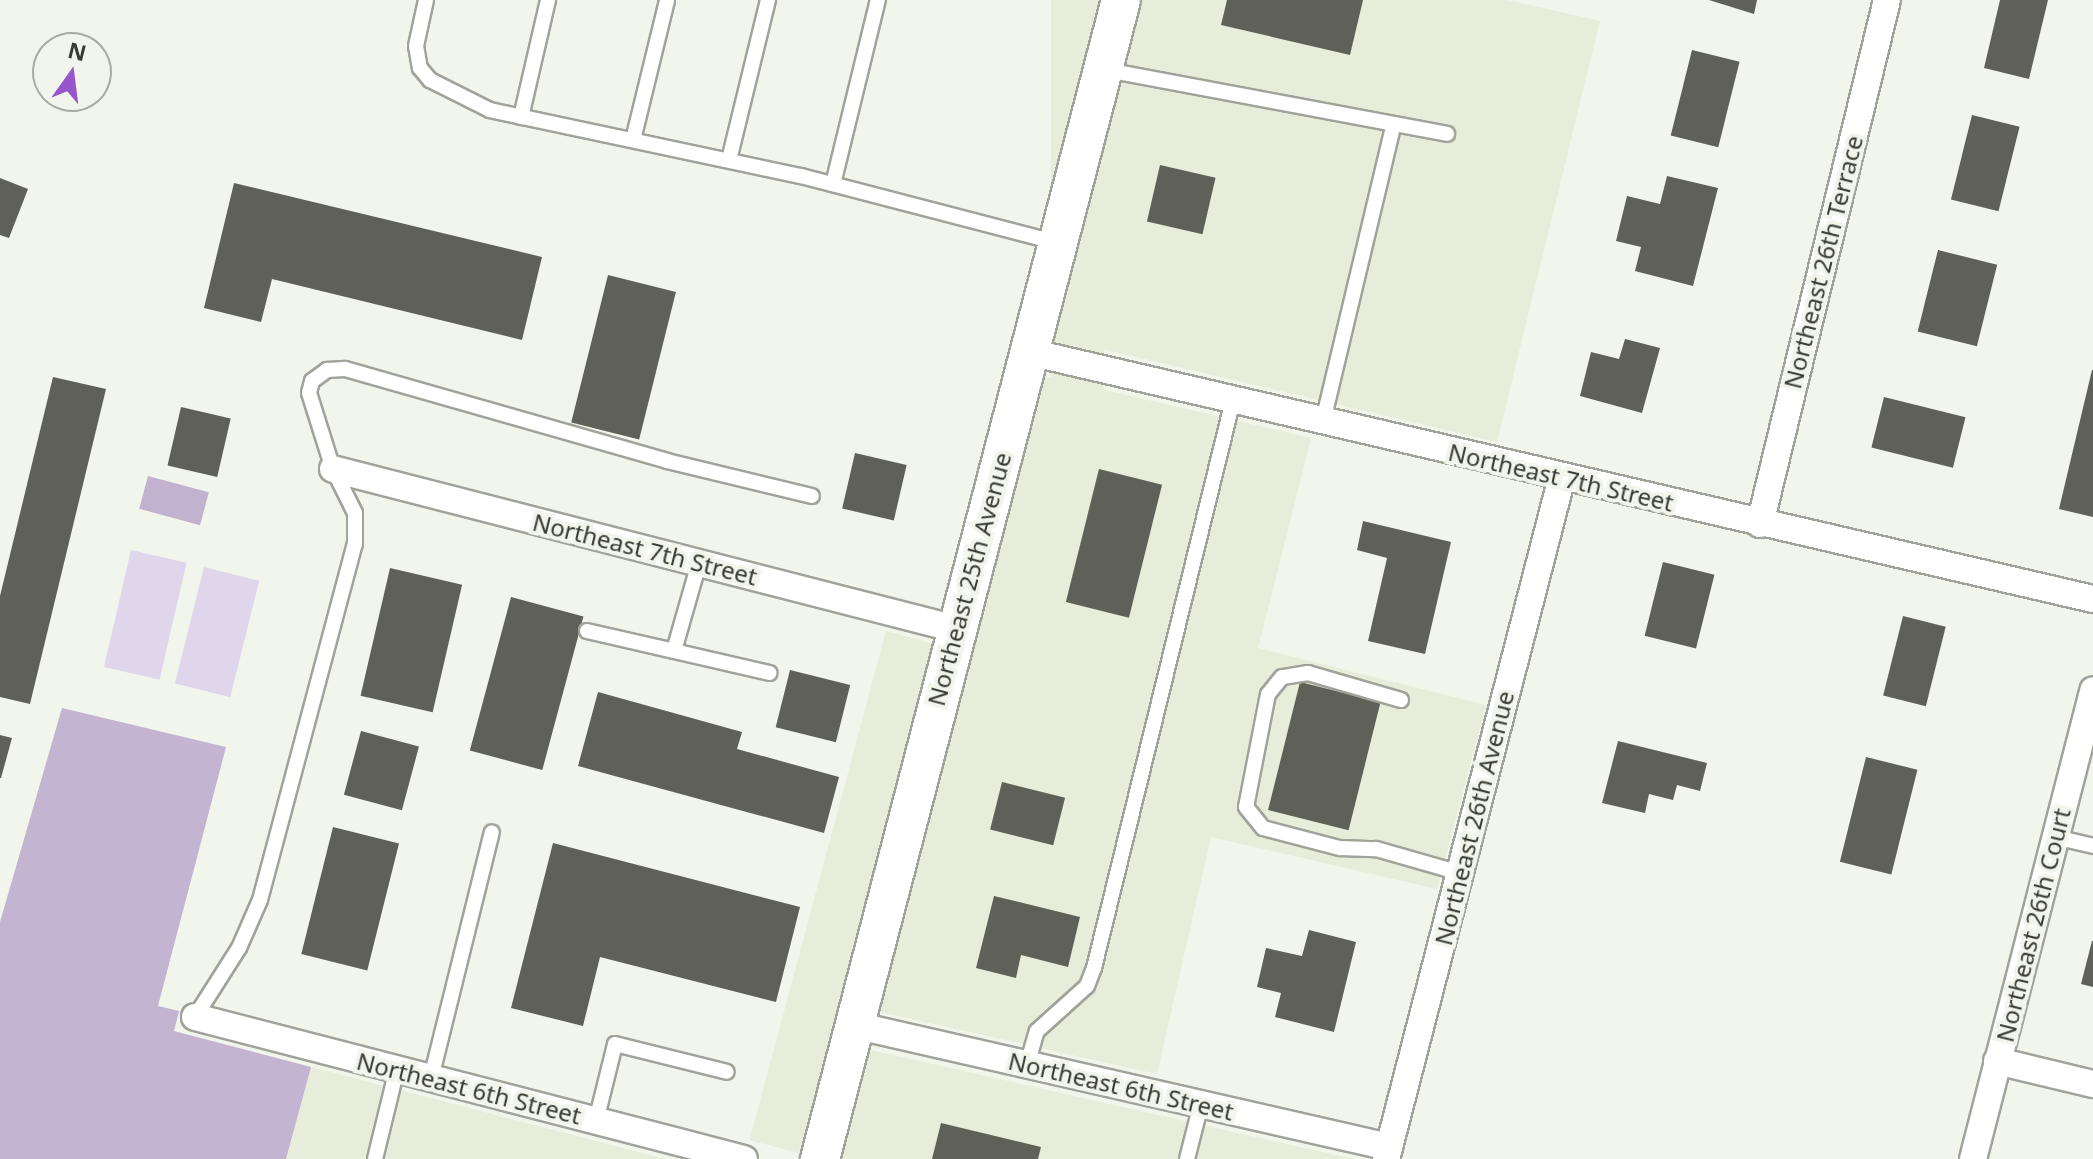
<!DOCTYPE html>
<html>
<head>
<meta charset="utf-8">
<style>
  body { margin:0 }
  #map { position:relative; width:2093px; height:1159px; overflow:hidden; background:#f2f5eb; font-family:"Noto Sans",sans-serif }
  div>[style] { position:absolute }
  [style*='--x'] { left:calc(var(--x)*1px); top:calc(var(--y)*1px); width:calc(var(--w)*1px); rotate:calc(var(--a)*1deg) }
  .built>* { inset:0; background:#e8ecda; transform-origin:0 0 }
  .green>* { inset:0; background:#e0d6eb; transform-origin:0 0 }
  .forest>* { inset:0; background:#c3b4d2 }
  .water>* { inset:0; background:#c1b2d0; transform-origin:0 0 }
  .building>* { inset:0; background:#5f6158; transform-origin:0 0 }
  .roads { filter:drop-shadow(2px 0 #a1a39a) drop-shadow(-2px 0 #a1a39a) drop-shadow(0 2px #a1a39a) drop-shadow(0 -2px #a1a39a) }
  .service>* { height:14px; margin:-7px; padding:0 7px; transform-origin:7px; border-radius:7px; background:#fff }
  .minor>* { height:26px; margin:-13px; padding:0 13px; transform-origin:13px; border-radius:13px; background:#fff }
  .secondary>* { height:38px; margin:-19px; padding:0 19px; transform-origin:19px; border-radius:19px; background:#fff }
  span { translate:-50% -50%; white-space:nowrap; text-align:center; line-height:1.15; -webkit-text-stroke:8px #f2f5eb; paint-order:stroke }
  .street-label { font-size:24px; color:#393a36 }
  .north { position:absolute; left:32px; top:32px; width:80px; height:80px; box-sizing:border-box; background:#f2f5eb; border:2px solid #a8aaa3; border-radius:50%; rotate:14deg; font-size:22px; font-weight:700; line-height:32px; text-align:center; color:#393a36 }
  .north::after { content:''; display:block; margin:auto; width:28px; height:36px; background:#9856cc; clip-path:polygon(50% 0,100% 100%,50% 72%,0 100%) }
</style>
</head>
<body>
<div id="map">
  <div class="built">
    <div style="left:1051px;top:0;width:53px;height:613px"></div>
    <div style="clip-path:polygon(1139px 0,1507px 0,1600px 21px,1497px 442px,1051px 337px)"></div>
    <div style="clip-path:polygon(1041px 375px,1311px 438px,1258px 648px,1486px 705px,1437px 889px,1211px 837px,1157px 1074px,876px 1011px)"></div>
    <div style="left:886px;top:631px;width:51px;height:527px;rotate:15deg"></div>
    <div style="clip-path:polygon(866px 1049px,1353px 1159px,838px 1159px)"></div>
    <div style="clip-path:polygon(311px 1067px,665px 1159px,286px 1159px)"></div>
  </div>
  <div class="green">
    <div style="left:131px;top:550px;width:57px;height:120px;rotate:13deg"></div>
    <div style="left:204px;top:567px;width:57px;height:120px;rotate:14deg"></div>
  </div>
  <div class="forest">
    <div style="clip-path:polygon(62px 708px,226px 747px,158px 1006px,179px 1011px,174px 1031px,311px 1067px,286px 1159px,0 1159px,0 922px)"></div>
  </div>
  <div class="water">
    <div style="left:148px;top:476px;width:63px;height:34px;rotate:15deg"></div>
  </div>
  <div class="building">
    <div style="clip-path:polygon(1227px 0,1363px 0,1350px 55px,1221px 25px)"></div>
    <div style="clip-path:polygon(1709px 0,1757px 0,1754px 14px)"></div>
    <div style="clip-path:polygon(2000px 0,2048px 0,2029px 79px,1984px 68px)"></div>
    <div style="left:1692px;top:50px;width:49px;height:88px;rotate:14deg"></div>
    <div style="left:1972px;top:115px;width:49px;height:87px;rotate:14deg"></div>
    <div style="left:1160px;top:165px;width:57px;height:58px;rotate:13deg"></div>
    <div style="clip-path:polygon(1667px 176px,1718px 188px,1693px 286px,1635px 271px,1641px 247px,1616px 241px,1627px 196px,1660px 204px)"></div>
    <div style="clip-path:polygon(0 178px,28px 189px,9px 238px,0 235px)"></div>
    <div style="clip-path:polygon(234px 183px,542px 257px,522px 340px,272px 279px,261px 322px,204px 308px)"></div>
    <div style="left:1938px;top:250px;width:61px;height:84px;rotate:14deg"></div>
    <div style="left:608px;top:275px;width:70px;height:152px;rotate:14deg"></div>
    <div style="clip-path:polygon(1625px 339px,1660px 348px,1642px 413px,1580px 396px,1591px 352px,1619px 359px)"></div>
    <div style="clip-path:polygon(2092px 370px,2093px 370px,2093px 517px,2059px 509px)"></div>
    <div style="clip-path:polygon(53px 377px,106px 389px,30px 704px,0 697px,0 596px)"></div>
    <div style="left:1884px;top:397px;width:84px;height:52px;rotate:14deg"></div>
    <div style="left:181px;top:407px;width:51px;height:60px;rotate:13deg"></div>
    <div style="left:855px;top:453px;width:53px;height:57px;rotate:13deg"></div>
    <div style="left:1099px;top:469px;width:65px;height:137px;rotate:14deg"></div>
    <div style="clip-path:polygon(1363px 521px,1451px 542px,1425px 654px,1368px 641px,1387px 558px,1357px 550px)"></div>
    <div style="left:1663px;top:562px;width:53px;height:76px;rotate:14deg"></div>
    <div style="left:390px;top:568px;width:74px;height:131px;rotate:13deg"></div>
    <div style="left:511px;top:597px;width:75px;height:159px;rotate:15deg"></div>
    <div style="left:1903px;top:616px;width:44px;height:82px;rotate:14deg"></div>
    <div style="left:790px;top:670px;width:62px;height:59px;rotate:14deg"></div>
    <div style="left:1300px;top:682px;width:83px;height:132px;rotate:14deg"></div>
    <div style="clip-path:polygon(598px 692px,742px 732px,737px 749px,839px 777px,824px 833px,578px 766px)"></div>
    <div style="left:361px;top:731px;width:60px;height:66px;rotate:15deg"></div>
    <div style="clip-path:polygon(0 735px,12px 738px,1px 778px,0 778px)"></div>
    <div style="clip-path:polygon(1618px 741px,1707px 763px,1700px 791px,1677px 785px,1673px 800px,1649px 794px,1645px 813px,1602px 803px)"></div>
    <div style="left:1866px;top:757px;width:53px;height:108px;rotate:14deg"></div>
    <div style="left:1002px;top:782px;width:65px;height:49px;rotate:14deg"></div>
    <div style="left:333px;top:827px;width:68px;height:131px;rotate:14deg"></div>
    <div style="clip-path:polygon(553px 843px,800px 907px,776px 1002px,600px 957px,583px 1026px,511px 1008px)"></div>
    <div style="clip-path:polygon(994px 896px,1080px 917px,1068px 967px,1021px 955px,1016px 978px,976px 968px)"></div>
    <div style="clip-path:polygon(1309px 930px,1356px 942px,1334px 1032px,1275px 1017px,1281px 993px,1257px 987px,1266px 948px,1302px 956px)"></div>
    <div style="clip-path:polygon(2092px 941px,2093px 941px,2093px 987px,2081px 984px)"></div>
    <div style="clip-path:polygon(941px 1123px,1041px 1147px,1038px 1159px,932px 1159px)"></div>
  </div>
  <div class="roads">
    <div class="service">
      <div style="--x:426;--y:0;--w:47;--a:102.3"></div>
      <div style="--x:416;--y:46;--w:22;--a:80"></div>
      <div style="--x:420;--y:68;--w:16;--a:50"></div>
      <div style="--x:430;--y:80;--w:67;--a:26.6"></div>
      <div style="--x:490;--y:110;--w:318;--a:12"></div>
      <div style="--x:801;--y:176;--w:266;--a:14.6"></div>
      <div style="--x:1106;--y:70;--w:347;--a:10.6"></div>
      <div style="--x:521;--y:117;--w:120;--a:-77"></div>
      <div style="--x:633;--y:140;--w:144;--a:-76.3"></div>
      <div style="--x:729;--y:160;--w:165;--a:-76.3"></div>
      <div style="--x:833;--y:184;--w:189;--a:-76.3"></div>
      <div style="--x:1323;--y:421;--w:305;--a:-76.6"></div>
      <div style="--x:699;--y:563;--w:91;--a:105.9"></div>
      <div style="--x:674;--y:651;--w:98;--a:13"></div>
      <div style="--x:587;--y:631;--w:89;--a:12.9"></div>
      <div style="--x:1401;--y:700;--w:97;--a:-163.8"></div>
      <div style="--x:1308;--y:673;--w:26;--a:171"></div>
      <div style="--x:1282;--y:677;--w:22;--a:129"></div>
      <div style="--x:1268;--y:694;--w:115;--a:101"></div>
      <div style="--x:1246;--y:807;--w:27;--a:51"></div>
      <div style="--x:1263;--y:828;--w:80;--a:14.6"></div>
      <div style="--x:1340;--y:848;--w:36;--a:2"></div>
      <div style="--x:1376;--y:849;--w:87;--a:15.9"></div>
      <div style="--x:2055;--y:837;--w:39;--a:13"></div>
      <div style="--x:195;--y:1017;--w:82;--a:-57.5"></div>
      <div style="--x:239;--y:948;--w:52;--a:-66.4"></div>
      <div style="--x:260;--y:900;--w:368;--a:-75.1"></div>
      <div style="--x:355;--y:544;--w:31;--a:-90"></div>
      <div style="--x:355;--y:513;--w:49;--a:-116.6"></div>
      <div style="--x:333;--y:469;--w:80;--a:-107.5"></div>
      <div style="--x:309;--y:393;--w:12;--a:-76"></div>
      <div style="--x:312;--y:381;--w:19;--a:-36"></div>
      <div style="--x:327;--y:370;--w:18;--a:-3"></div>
      <div style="--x:345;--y:369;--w:335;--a:15.9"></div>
      <div style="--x:667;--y:461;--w:149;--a:13.6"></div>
      <div style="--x:1027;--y:1065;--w:35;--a:-74"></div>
      <div style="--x:1037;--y:1031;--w:67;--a:-42"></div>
      <div style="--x:1087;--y:986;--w:19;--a:-69"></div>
      <div style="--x:1094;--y:968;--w:585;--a:-76.25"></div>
      <div style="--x:431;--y:1078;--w:253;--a:-76.1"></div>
      <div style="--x:596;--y:1121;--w:79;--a:-76.1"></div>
      <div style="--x:615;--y:1044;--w:115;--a:14"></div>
      <div style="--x:375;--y:1159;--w:93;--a:-76.3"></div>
      <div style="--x:1187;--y:1159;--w:57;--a:-75.7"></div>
    </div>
    <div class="minor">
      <div style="--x:1029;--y:352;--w:1092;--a:13.07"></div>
      <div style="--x:333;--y:469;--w:643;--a:14.4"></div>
      <div style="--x:1760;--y:524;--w:539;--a:-76.38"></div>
      <div style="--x:195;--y:1017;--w:567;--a:14.5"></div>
      <div style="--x:854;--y:1025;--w:549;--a:12.85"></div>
      <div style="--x:1997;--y:1061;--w:99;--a:13.5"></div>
      <div style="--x:1386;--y:1159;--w:704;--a:-75.53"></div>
      <div style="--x:1973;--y:1159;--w:484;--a:-75.6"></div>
    </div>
    <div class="secondary">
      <div style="--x:820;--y:1159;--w:1197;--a:-75.44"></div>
    </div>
  </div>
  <div class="street-label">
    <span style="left:1823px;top:262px;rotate:-76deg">Northeast 26th Terrace</span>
    <span style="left:1561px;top:477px;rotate:13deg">Northeast 7th Street</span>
    <span style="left:645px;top:549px;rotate:14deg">Northeast 7th Street</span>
    <span style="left:969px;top:579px;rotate:-75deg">Northeast 25th Avenue</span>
    <span style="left:1474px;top:818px;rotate:-76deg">Northeast 26th Avenue</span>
    <span style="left:2033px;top:925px;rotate:-76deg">Northeast 26th Court</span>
    <span style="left:1121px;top:1086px;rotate:13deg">Northeast 6th Street</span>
    <span style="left:469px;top:1088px;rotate:14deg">Northeast 6th Street</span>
  </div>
  <div class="north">N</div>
</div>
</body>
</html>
